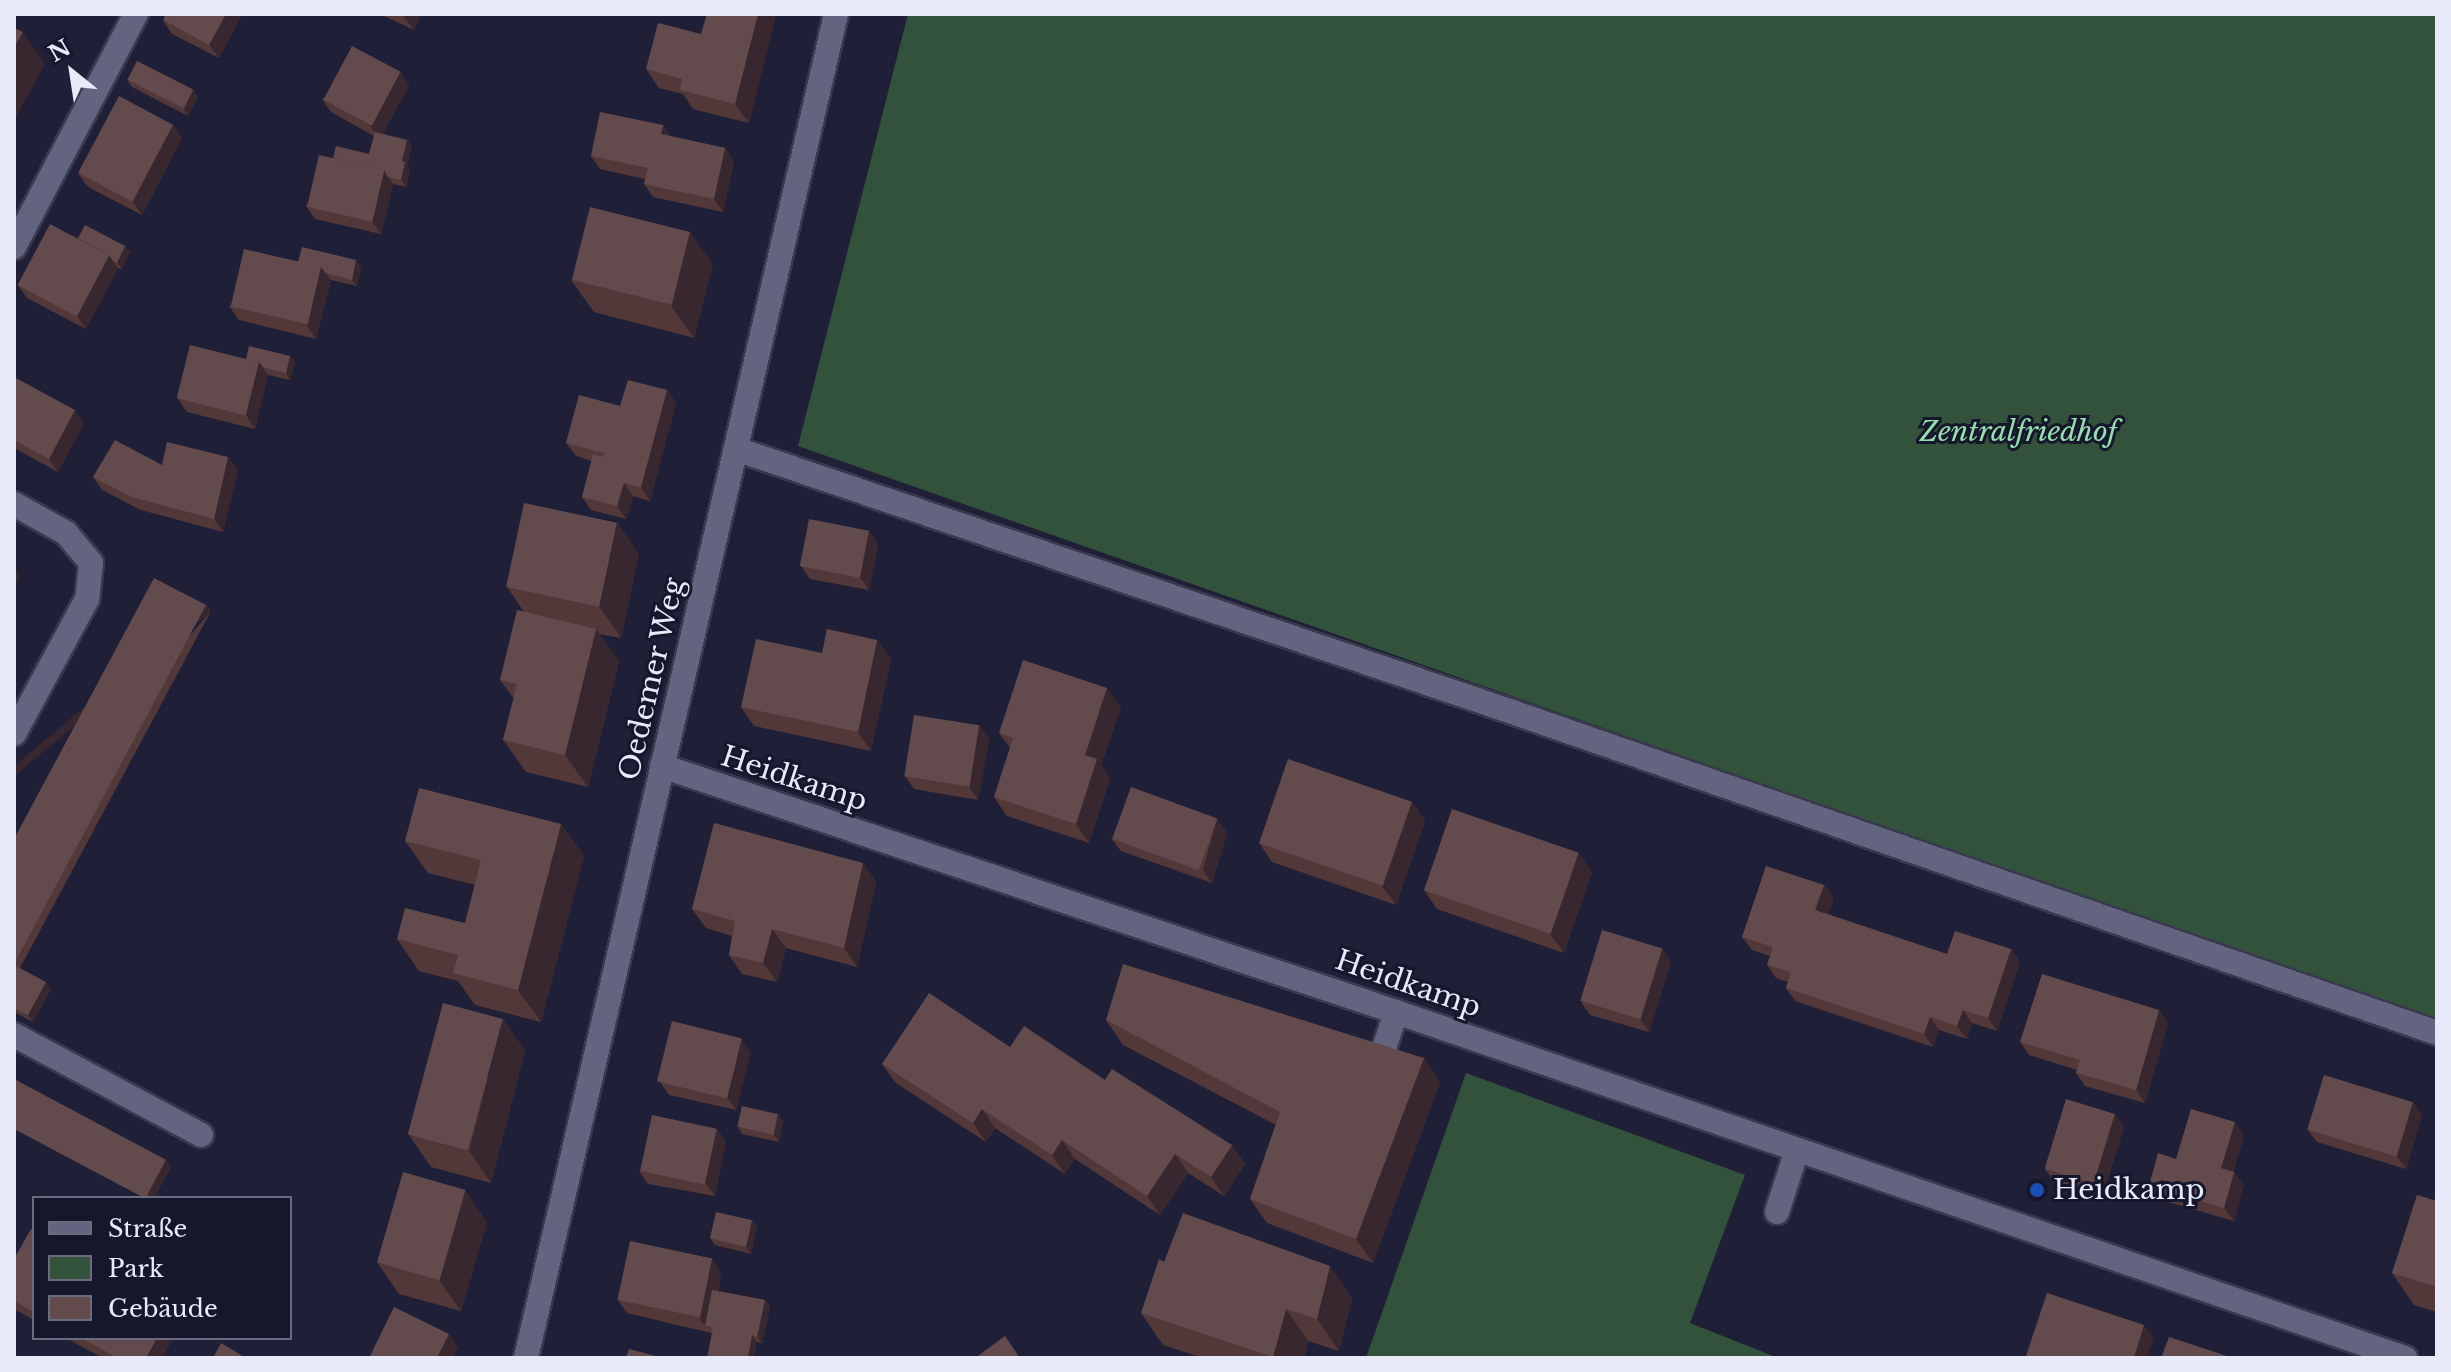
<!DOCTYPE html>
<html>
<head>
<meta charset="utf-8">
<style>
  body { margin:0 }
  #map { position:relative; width:2451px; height:1372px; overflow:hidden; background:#1f2037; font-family:"Libre Baskerville",serif }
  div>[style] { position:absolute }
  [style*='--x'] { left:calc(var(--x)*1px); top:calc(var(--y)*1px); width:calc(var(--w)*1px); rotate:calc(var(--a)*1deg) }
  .green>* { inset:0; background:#33523c }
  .roads { filter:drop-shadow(2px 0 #3a3a4e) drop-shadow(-2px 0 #3a3a4e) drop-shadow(0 2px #3a3a4e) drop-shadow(0 -2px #3a3a4e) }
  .minor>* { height:24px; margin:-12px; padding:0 12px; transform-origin:12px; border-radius:12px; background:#626480 }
  .wall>* { inset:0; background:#533839 }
  .shaded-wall>* { inset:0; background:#38272f; transform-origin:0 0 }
  .building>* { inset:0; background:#634b4d; transform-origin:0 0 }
  .dots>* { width:22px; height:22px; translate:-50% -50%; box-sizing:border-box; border:4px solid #16162d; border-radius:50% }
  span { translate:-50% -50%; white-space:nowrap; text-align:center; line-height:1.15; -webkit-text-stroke:6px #16162d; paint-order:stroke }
  .park-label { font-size:28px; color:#94dfab; font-style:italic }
  .street-label { font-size:28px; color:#e8eafa }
  .poi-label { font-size:28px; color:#e8eafa }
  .left { translate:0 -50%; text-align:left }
  .frame { position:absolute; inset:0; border:16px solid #e8eafa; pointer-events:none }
  .legend { position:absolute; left:32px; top:1196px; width:260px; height:144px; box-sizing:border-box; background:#16162d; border:2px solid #6a6b7f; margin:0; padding:10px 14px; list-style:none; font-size:24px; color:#e8eafa }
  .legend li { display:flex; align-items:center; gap:16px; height:40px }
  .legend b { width:40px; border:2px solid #6a6b7f }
  .north { position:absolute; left:32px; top:32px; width:80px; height:80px; -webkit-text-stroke:6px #16162d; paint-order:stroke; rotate:330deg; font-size:22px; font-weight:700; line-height:32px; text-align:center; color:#e8eafa }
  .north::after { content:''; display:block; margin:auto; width:28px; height:36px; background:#e8eafa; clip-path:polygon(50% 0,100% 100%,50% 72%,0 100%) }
</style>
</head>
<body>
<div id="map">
  <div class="green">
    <div style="clip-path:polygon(908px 14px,2437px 14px,2437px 1020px,798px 446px)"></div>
    <div style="clip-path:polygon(1466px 1073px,1745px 1175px,1690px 1323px,1778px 1358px,1366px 1358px)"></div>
  </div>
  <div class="roads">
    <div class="minor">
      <div style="--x:14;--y:247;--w:263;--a:-62.4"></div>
      <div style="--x:736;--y:449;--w:798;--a:18.71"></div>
      <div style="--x:1492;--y:705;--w:1000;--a:19.14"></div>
      <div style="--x:14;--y:504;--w:60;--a:29.1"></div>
      <div style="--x:66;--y:533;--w:39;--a:50"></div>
      <div style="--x:91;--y:563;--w:36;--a:96"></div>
      <div style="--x:87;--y:599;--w:153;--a:118.4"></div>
      <div style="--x:662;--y:766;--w:774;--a:18.53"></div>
      <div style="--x:1396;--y:1012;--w:1067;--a:18.93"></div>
      <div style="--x:14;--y:1035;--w:212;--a:28.1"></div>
      <div style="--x:1380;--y:1061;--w:52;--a:-71.9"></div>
      <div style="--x:1777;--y:1212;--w:65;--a:-72.1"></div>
      <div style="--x:526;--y:1358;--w:1379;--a:-77.01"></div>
    </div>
  </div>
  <div class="wall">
    <div style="clip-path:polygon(242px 14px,219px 58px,172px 34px,163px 20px)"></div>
    <div style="clip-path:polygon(380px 14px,421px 14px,414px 30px)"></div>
    <div style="clip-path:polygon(707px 14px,776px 14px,749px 123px,693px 109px,683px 94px,659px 88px,646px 69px,701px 34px)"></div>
    <div style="clip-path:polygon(400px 72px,409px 86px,382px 134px,407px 140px,412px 146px,407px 164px,410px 169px,406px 187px,393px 184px,381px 234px,315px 219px,306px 206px,333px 158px,369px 154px,374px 136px,331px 112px,322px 99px)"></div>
    <div style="clip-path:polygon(127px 80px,193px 90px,198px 97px,188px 116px,132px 87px)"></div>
    <div style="clip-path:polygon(173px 125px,182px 138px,142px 215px,88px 187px,78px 173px)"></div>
    <div style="clip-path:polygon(663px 125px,670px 136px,725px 148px,734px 161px,723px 212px,653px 197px,644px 184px,645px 179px,600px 169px,591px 156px)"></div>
    <div style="clip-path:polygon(78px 238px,125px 246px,130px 252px,122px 269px,118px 268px,86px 329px,27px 298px,18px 285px)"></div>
    <div style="clip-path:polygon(298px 262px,361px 267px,357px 286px,331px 280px,316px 339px,239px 320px,229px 306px)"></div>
    <div style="clip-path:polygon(713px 264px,694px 338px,594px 312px,571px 280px)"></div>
    <div style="clip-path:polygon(290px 356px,295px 362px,290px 380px,268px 375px,255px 429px,187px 412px,178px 399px,246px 359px)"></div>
    <div style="clip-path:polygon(14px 377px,84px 423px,58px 472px,14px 448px)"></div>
    <div style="clip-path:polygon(667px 390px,676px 403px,650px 501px,633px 496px,626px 519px,591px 510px,582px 497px,592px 461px,576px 456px,566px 443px,620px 406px)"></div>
    <div style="clip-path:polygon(162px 465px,238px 470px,223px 532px,141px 510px,102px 490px,93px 477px)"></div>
    <div style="clip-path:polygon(869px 531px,878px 544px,869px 590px,810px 579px,801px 566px)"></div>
    <div style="clip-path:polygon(639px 554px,621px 638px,599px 634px,619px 661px,588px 787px,526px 772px,503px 740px,514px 699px,500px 680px,524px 612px,507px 587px)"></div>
    <div style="clip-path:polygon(211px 611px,20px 968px,51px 989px,33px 1022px,14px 1012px,14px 839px)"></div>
    <div style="clip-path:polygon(877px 640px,891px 659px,871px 751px,754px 726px,741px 707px,822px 653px)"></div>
    <div style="clip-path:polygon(1121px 707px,1101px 765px,1110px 778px,1089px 843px,1007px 816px,994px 797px,1010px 748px,999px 733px)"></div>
    <div style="clip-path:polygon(989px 739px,978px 800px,914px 789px,905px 776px)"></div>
    <div style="clip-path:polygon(1412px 802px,1425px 821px,1396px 905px,1272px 862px,1259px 843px)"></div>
    <div style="clip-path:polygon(1217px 819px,1227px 833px,1212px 883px,1121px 851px,1111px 838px)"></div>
    <div style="clip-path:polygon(561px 824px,584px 856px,541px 1022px,475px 1005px,458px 981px,419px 971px,397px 939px,465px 923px,475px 885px,428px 873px,405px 841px)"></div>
    <div style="clip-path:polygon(863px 863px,876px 882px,857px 967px,786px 948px,777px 982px,742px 974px,729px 955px,732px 936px,706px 928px,692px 909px)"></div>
    <div style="clip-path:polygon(1592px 872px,1564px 953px,1437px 909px,1424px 890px)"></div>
    <div style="clip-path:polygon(1824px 885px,1834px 898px,1828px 914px,1947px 954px,2011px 949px,2020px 962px,1997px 1031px,1972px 1023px,1967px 1039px,1939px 1030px,1933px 1047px,1795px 1001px,1786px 988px,1788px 982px,1776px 978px,1767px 965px,1770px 956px,1752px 950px,1742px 937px)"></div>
    <div style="clip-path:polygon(1671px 961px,1649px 1032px,1590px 1015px,1581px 1002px)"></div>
    <div style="clip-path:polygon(2159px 1010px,2168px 1023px,2145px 1103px,2085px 1086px,2076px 1073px,2077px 1070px,2029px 1055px,2020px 1042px)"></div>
    <div style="clip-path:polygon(1106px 1020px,1424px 1058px,1440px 1082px,1373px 1263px,1267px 1223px,1250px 1199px,1276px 1125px,1123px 1045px)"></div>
    <div style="clip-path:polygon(1010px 1047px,1105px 1080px,1232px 1145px,1245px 1164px,1224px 1196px,1188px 1173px,1160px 1215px,1075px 1159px,1065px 1174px,995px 1128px,986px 1142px,896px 1083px,882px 1064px)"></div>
    <div style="clip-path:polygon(525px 1050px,491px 1183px,431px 1167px,409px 1135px)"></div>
    <div style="clip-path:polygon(751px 1052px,736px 1110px,669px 1095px,660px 1082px)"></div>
    <div style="clip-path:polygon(14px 1079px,171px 1167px,154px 1198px,147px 1198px,14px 1127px)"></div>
    <div style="clip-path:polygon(2115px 1114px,2124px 1127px,2102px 1197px,2054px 1182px,2045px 1169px)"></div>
    <div style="clip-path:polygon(2422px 1115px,2406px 1169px,2317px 1142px,2307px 1129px)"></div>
    <div style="clip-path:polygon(783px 1121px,779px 1142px,742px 1134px,738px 1127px)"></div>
    <div style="clip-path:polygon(717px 1129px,726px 1142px,715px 1196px,648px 1184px,639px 1171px)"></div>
    <div style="clip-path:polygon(2244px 1135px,2233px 1172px,2244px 1185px,2234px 1221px,2158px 1199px,2149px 1186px,2176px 1159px)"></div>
    <div style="clip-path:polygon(2437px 1201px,2437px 1312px,2414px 1305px,2392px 1273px)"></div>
    <div style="clip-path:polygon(487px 1222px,461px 1311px,399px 1294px,377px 1262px)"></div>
    <div style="clip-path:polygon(757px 1227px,751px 1254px,715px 1245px,710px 1238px)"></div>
    <div style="clip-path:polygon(34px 1230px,34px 1320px,14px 1309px,14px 1259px)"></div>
    <div style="clip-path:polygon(1164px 1262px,1330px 1266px,1352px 1298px,1339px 1351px,1308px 1341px,1304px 1358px,1203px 1358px,1163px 1345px,1141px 1313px)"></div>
    <div style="clip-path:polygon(721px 1272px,718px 1291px,765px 1300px,770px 1307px,762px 1343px,711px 1333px,627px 1313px,618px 1300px)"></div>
    <div style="clip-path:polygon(66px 1338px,173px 1338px,162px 1358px,103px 1358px)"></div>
  </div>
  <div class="shaded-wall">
    <div style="clip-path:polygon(226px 14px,242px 14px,219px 58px,209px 45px)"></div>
    <div style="clip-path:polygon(406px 14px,421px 14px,414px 30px,404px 17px)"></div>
    <div style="clip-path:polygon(758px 14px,776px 14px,749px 123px,735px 104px)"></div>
    <div style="clip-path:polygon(23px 32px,45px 64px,14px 121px,14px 48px)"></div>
    <div style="clip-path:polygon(400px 72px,409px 86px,380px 139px,370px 126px)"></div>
    <div style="clip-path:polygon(193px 90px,198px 97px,188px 116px,184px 110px)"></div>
    <div style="clip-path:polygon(173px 125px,182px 138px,142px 215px,133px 202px)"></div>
    <div style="clip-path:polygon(663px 125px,672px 139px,661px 134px)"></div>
    <div style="clip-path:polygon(407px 140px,412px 146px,407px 164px,410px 169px,406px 187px,401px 180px,402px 161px)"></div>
    <div style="clip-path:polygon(725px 148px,734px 161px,723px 212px,714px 199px)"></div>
    <div style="clip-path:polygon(384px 170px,393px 184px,381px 234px,372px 221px)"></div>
    <div style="clip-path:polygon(690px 232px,713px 264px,694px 338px,671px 306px)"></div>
    <div style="clip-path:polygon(125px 246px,130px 252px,122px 269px,117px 263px)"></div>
    <div style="clip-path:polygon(109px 255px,118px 268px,86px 329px,77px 316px)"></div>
    <div style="clip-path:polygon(356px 260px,361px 267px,357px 286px,352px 280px)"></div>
    <div style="clip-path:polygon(321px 267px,331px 280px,316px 339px,307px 326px)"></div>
    <div style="clip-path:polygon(290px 356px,295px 362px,290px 380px,286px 373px)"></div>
    <div style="clip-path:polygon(259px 362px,268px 375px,255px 429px,246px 415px)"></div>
    <div style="clip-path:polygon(667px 390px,676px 403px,650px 501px,641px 487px)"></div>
    <div style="clip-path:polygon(75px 410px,84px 423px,58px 472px,49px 459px)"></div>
    <div style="clip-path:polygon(228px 457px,238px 470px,223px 532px,214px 519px)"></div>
    <div style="clip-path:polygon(624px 483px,633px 496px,626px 519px,617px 506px)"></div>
    <div style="clip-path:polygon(617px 522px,639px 554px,621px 638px,599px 606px)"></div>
    <div style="clip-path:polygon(869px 531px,878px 544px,869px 590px,860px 577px)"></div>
    <div style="clip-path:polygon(14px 568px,20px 576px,14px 586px)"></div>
    <div style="left:206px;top:605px;width:8px;height:409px;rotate:50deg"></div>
    <div style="clip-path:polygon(596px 629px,619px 661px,588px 787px,565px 755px)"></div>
    <div style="clip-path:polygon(877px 640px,891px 659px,871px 751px,858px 732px)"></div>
    <div style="clip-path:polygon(1107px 688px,1121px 707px,1101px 765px,1110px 778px,1089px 843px,1076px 824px,1085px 755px)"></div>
    <div style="clip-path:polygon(979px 725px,989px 739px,978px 800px,969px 787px)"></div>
    <div style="clip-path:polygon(1412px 802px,1425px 821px,1396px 905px,1382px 886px)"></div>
    <div style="clip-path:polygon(1217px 819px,1227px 833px,1212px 883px,1203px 870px)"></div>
    <div style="clip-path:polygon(561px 824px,584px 856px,541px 1022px,518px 990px)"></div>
    <div style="clip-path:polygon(1579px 853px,1592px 872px,1564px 953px,1550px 934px)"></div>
    <div style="clip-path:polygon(863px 863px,876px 882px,857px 967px,844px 948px)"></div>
    <div style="clip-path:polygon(1824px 885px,1834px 898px,1825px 924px,1815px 910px)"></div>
    <div style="clip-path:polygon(772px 929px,786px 948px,777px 982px,763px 963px)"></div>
    <div style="clip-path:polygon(1662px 948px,1671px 961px,1649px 1032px,1640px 1019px)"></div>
    <div style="clip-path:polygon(2011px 949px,2020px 962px,1997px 1031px,1988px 1018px)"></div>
    <div style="clip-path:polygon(46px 982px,51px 989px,33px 1022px,28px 1015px)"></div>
    <div style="clip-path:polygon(1963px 1010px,1972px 1023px,1967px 1039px,1957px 1026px)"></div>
    <div style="clip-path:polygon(2159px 1010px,2168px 1023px,2145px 1103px,2136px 1090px)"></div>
    <div style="clip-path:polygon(1930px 1017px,1939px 1030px,1933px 1047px,1924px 1034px)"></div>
    <div style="clip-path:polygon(503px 1019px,525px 1050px,491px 1183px,469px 1151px)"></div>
    <div style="clip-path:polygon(742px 1039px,751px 1052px,736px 1110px,727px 1097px)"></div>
    <div style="clip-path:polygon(1424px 1058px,1440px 1082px,1373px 1263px,1356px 1239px)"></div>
    <div style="clip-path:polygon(2413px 1102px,2422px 1115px,2406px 1169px,2397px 1156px)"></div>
    <div style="clip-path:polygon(982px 1109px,995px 1128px,986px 1142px,973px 1123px)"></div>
    <div style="clip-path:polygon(778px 1114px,783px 1121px,779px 1142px,774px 1135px)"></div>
    <div style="clip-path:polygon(2115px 1114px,2124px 1127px,2102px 1197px,2093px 1184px)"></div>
    <div style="clip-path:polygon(2235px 1122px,2244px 1135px,2230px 1181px,2221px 1168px)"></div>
    <div style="clip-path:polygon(717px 1129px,726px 1142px,715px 1196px,705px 1183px)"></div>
    <div style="clip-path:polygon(1062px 1140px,1075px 1159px,1065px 1174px,1052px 1155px)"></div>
    <div style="clip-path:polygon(1232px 1145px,1245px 1164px,1224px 1196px,1211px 1177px)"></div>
    <div style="clip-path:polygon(1175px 1154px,1188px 1173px,1160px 1215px,1147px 1196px)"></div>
    <div style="clip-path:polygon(166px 1160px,171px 1167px,154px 1198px,151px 1198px,148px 1194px)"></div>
    <div style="clip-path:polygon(2234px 1172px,2244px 1185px,2234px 1221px,2224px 1208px)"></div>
    <div style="clip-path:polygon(465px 1190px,487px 1222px,461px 1311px,438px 1279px)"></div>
    <div style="clip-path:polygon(752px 1220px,757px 1227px,751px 1254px,746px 1247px)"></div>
    <div style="clip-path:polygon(712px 1259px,721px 1272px,710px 1327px,705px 1326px,700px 1320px)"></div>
    <div style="clip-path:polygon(1330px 1266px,1352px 1298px,1339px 1351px,1317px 1319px)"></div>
    <div style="clip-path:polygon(765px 1300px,770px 1307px,762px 1343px,757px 1337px)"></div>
    <div style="clip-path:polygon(1286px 1309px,1308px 1341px,1304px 1358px,1273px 1357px)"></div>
    <div style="clip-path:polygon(2144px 1325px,2154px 1338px,2147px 1358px,2134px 1358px)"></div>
    <div style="clip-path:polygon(449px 1334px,458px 1347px,453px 1358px,437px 1358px)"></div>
    <div style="clip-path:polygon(752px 1335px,757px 1342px,754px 1358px,748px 1358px)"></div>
    <div style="clip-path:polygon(157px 1338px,173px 1338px,162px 1358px,146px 1358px)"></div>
  </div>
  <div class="building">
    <div style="clip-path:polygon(166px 14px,226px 14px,209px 45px,163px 20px)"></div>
    <div style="clip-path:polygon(707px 14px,758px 14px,735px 104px,680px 90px,682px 79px,646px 69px,658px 23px,701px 34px)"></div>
    <div style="clip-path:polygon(14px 28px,23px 32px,14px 48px)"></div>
    <div style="left:352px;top:46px;width:55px;height:61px;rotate:28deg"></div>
    <div style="left:137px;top:61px;width:63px;height:21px;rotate:27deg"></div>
    <div style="left:119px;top:96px;width:61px;height:87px;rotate:28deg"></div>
    <div style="clip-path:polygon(600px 112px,663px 125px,661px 134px,725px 148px,714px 199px,644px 184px,648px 168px,591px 156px)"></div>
    <div style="clip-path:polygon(375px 132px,407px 140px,402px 161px,405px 162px,401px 180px,388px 177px,384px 170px,333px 158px,336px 146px,369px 154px)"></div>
    <div style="left:319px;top:155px;width:67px;height:53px;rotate:13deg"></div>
    <div style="left:590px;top:207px;width:103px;height:75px;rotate:14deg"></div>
    <div style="left:50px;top:224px;width:67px;height:69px;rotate:28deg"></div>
    <div style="clip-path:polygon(85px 225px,125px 246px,117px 263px,113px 261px,109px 255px,78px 238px)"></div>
    <div style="clip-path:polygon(302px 247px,356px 260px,352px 280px,326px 273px,321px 267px,298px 262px)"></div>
    <div style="left:244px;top:249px;width:79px;height:59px;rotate:13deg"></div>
    <div style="left:190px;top:345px;width:71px;height:55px;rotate:14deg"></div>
    <div style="clip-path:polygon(249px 346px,290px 356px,286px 373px,264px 368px,259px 362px,246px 359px)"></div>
    <div style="clip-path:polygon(14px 377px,75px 410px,49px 459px,14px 440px)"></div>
    <div style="clip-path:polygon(628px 380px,667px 390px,641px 487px,624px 483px,617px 506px,582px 497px,593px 454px,603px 457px,604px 453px,566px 443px,579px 395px,620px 406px)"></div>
    <div style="clip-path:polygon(115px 440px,162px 465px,167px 442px,228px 457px,214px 519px,132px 497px,93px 477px)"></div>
    <div style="left:524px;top:503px;width:95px;height:86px;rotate:12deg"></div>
    <div style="left:809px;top:519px;width:61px;height:48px;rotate:11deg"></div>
    <div style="clip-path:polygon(154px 578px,206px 605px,14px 964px,14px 839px)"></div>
    <div style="clip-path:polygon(517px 610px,596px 629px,565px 755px,503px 740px,517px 684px,500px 680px)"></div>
    <div style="clip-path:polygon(827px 629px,877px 640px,858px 732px,741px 707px,756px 639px,822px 653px)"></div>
    <div style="clip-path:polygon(1023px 660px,1107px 688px,1085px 755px,1097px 759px,1076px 824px,994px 797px,1013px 738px,999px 733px)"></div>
    <div style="left:914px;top:715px;width:66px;height:62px;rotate:9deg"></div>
    <div style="left:1288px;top:759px;width:131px;height:89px;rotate:19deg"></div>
    <div style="left:1131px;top:787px;width:92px;height:55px;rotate:20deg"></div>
    <div style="clip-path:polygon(419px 788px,561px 824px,518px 990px,453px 973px,458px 955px,397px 939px,405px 908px,465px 923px,481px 860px,405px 841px)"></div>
    <div style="left:1452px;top:809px;width:134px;height:86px;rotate:19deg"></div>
    <div style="clip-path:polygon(714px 823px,863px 863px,844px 948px,772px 929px,763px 963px,729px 955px,735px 921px,692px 909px)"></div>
    <div style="clip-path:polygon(1766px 866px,1824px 885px,1815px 910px,1947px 954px,1955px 931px,2011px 949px,1988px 1018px,1963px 1010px,1957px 1026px,1930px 1017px,1924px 1034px,1786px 988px,1791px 972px,1767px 965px,1773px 947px,1742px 937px)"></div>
    <div style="left:1602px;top:930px;width:63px;height:74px;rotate:17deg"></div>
    <div style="clip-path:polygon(1123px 964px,1424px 1058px,1356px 1239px,1250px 1199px,1280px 1112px,1106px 1020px)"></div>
    <div style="clip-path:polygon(14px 965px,46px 982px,28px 1015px,14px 1008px)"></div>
    <div style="clip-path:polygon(2042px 974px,2159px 1010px,2136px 1090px,2076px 1073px,2080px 1060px,2020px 1042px)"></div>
    <div style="clip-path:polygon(929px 993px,1010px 1047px,1024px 1026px,1105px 1080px,1112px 1069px,1232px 1145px,1211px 1177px,1175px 1154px,1147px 1196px,1062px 1140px,1052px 1155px,982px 1109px,973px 1123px,882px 1064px)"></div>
    <div style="left:443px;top:1003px;width:62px;height:136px;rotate:15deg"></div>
    <div style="left:672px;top:1021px;width:72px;height:62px;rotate:14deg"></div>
    <div style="left:2324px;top:1075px;width:93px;height:57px;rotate:17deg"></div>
    <div style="left:14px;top:1079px;width:172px;height:44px;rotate:28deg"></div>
    <div style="left:2066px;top:1099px;width:51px;height:73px;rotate:17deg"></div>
    <div style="left:742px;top:1106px;width:37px;height:21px;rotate:13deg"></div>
    <div style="clip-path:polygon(2191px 1109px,2235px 1122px,2221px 1168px,2234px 1172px,2224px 1208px,2149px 1186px,2158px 1153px,2176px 1159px)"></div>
    <div style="left:652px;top:1115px;width:66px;height:57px;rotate:12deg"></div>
    <div style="left:403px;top:1172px;width:65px;height:94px;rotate:16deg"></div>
    <div style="clip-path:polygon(2417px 1195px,2437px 1201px,2437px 1287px,2392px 1273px)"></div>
    <div style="left:716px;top:1212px;width:37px;height:27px;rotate:13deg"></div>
    <div style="clip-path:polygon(1183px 1213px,1330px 1266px,1317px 1319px,1286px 1309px,1273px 1357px,1141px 1313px,1159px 1259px,1164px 1262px)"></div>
    <div style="clip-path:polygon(31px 1229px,34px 1230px,34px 1312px,14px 1301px,14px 1259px)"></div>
    <div style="left:630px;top:1241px;width:84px;height:60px;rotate:12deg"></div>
    <div style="clip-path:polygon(712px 1290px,765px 1300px,757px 1337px,752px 1335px,748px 1358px,707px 1358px,713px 1327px,705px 1326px)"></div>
    <div style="clip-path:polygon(2047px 1293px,2144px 1325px,2134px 1358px,2032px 1358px,2026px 1356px)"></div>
    <div style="clip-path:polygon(394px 1307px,449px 1334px,437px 1358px,369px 1358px)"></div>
    <div style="clip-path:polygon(1005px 1336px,1020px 1358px,975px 1358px)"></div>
    <div style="clip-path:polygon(2169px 1337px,2233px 1358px,2161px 1358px)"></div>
    <div style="clip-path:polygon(81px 1338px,157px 1338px,146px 1358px,118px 1358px)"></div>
    <div style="clip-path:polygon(221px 1343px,246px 1358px,213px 1358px)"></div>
    <div style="clip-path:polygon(629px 1349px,663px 1358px,626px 1358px)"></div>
  </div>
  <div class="dots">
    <div style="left:2037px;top:1190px;background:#1a4fb4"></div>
  </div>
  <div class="park-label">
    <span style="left:2018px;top:432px">Zentralfriedhof</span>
  </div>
  <div class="street-label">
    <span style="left:652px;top:679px;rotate:-77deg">Oedemer Weg</span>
    <span style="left:794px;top:779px;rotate:18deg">Heidkamp</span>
    <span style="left:1408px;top:984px;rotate:19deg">Heidkamp</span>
  </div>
  <div class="poi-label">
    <span class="left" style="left:2053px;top:1190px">Heidkamp</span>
  </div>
  <div class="frame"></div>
  <ul class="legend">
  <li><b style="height:10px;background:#626480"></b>Straße</li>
  <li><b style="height:22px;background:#33523c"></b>Park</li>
  <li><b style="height:22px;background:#634b4d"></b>Gebäude</li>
  </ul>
  <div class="north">N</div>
</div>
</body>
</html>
